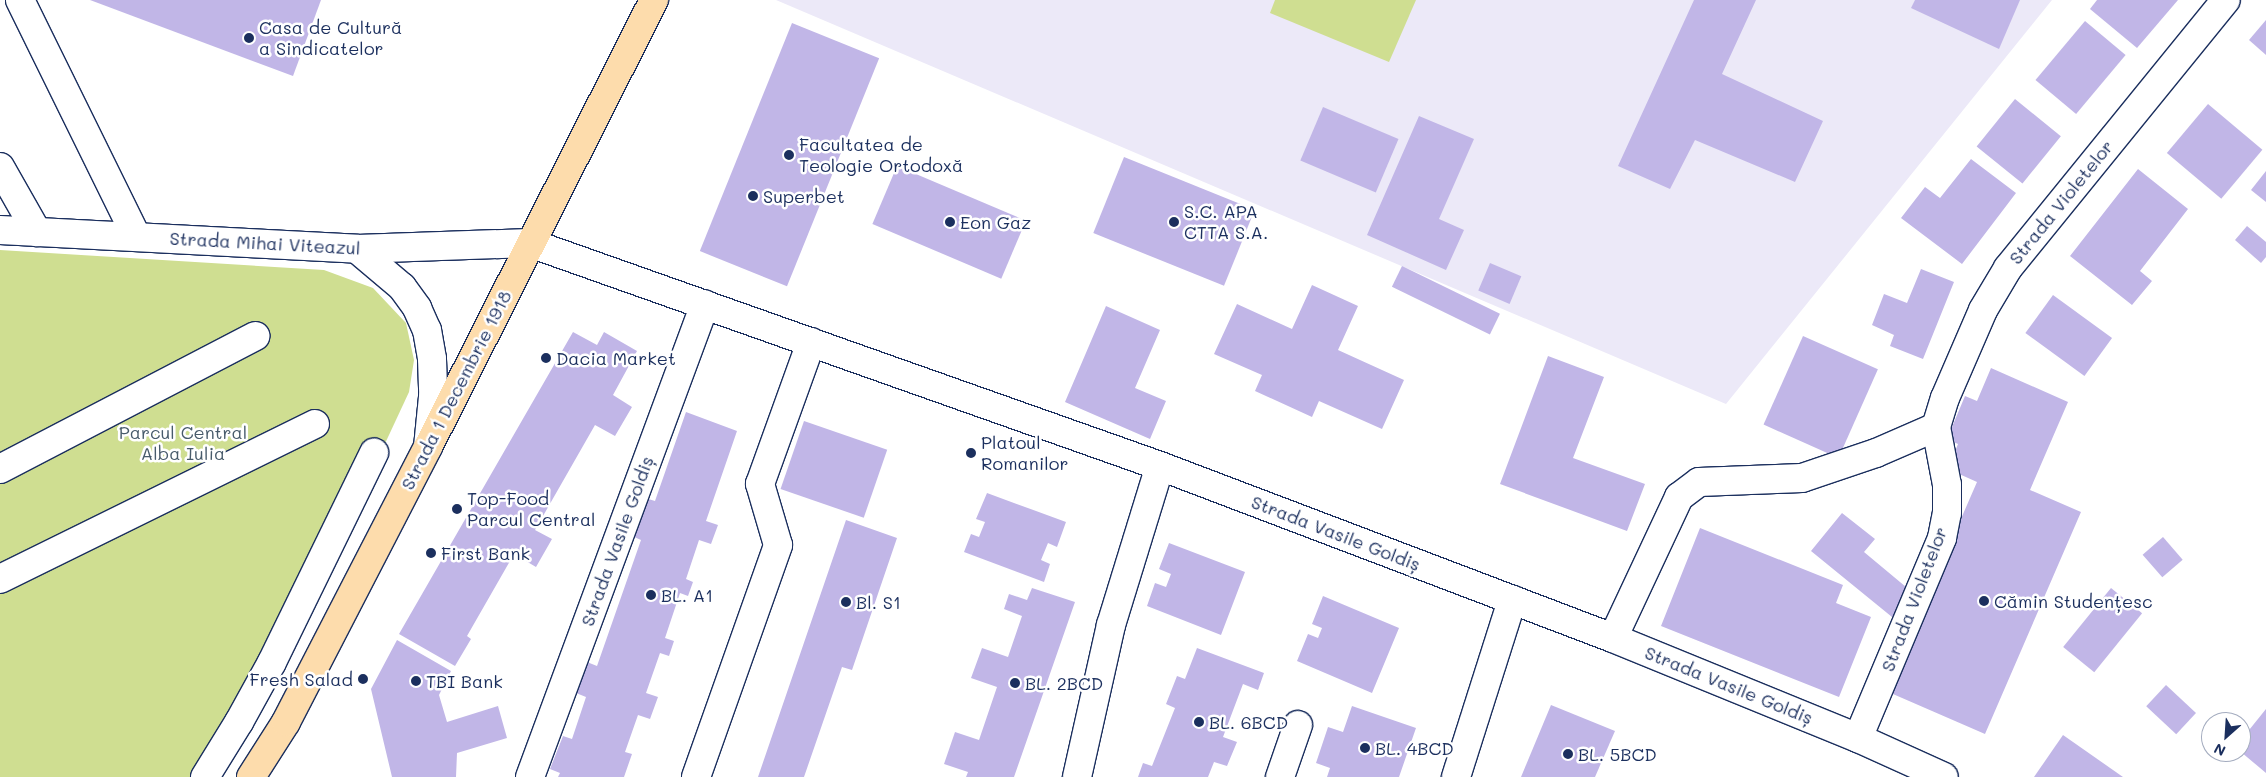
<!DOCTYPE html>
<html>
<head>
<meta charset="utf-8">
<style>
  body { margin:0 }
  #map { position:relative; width:2266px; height:777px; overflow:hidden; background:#fff; font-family:Mali,sans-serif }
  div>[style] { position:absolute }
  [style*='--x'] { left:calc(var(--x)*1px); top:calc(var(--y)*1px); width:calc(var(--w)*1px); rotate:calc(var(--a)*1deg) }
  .built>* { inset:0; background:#ece9f8 }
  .green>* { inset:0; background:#cfde91 }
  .building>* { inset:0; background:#c1b6e7; transform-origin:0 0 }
  .roads { filter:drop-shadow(1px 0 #1b2f5e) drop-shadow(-1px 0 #1b2f5e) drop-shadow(0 1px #1b2f5e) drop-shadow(0 -1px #1b2f5e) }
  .street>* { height:28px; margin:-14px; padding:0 14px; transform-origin:14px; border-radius:14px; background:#fff }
  .secondary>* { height:28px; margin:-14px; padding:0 14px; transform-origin:14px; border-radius:14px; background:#fff }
  .primary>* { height:28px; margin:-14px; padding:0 14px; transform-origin:14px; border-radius:14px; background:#fddcac }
  .dots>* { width:14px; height:14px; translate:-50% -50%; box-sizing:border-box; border:2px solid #fff; border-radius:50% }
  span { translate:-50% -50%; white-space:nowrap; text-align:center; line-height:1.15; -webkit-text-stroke:5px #fff; paint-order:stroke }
  .poi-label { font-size:18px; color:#1b2f5e }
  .left { translate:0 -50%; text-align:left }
  .right { translate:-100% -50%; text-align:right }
  .street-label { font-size:18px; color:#1b2f5e }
  .park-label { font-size:18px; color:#485b6b }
  .north { position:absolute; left:2201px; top:712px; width:50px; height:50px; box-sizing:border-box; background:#fff; border:1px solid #a4acbf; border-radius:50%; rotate:206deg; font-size:14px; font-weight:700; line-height:20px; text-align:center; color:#1b2f5e }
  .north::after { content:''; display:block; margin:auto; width:18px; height:22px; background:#1b2f5e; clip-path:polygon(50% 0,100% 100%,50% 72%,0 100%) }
</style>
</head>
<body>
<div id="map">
  <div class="built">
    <div style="clip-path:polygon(776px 0,2052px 0,1726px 404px)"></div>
  </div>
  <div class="green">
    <div style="clip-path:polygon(1275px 0,1416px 0,1389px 62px,1270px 13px)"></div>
    <div style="clip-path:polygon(0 250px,324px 270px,373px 288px,406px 323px,414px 360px,409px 392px,382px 450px,208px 777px,0 777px)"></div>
  </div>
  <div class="building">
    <div style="clip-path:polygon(90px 0,321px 0,293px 76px)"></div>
    <div style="clip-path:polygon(1694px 0,1756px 0,1722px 74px,1823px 121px,1795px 182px,1695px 140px,1670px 189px,1618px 166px)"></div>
    <div style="clip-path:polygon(1915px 0,2020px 0,1999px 49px,1911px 8px)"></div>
    <div style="clip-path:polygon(2097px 0,2178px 0,2137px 48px,2090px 9px)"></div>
    <div style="clip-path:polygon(2266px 20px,2266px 55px,2249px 40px)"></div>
    <div style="left:2085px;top:21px;width:53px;height:77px;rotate:40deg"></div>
    <div style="left:792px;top:23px;width:94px;height:246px;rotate:22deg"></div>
    <div style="left:2015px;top:99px;width:59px;height:61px;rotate:39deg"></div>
    <div style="left:2208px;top:104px;width:71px;height:64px;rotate:40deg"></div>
    <div style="left:1323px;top:107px;width:82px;height:58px;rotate:23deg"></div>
    <div style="clip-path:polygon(1419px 116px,1474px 139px,1439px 219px,1464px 230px,1446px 270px,1367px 235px)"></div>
    <div style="left:1124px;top:157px;width:141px;height:82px;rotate:22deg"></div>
    <div style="clip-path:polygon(1971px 159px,2016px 193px,1962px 264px,1901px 218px,1925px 187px,1940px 198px)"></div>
    <div style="left:897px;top:166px;width:140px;height:63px;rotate:23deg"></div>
    <div style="clip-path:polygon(2138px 169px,2188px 209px,2140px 271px,2152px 281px,2132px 305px,2070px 256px)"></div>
    <div style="clip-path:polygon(2266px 171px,2266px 202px,2251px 190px)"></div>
    <div style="clip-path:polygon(2247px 226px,2266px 242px,2266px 257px,2261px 263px,2235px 240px)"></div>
    <div style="left:1490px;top:263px;width:34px;height:30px;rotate:23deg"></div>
    <div style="left:1402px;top:266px;width:109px;height:23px;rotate:26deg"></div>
    <div style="clip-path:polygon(1921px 269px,1954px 282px,1923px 359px,1890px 346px,1894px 335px,1872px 325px,1884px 294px,1907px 303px)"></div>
    <div style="clip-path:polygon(1312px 285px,1358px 306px,1338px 350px,1404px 380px,1382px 429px,1319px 401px,1312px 417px,1255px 391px,1262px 375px,1214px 354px,1237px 304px,1292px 329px)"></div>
    <div style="left:2053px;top:295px;width:73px;height:47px;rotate:36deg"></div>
    <div style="clip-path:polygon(1106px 306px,1160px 330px,1135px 388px,1166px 401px,1150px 439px,1065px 402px)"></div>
    <div style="clip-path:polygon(573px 332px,597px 345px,604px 332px,637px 351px,613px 395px,632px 407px,615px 436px,595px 425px,535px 530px,552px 539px,536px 567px,514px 554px,467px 636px,471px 639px,455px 666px,399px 634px)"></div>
    <div style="left:1803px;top:336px;width:82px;height:97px;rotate:24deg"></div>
    <div style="clip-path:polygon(1548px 356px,1604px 377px,1573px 458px,1645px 484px,1627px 531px,1500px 484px)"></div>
    <div style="clip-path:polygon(1991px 368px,2068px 402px,2030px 490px,2081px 512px,1985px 734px,1886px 691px,1977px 482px,1948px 469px,1958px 444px,1947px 439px,1965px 396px,1977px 401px)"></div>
    <div style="clip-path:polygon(686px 412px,737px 431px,706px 521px,718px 525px,711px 544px,699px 540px,686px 579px,693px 582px,688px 596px,680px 593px,665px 638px,674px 641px,669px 656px,660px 653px,646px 693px,658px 697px,650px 719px,638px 715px,625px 752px,632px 754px,624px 777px,558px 777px,560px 773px,550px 769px,563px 736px,572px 739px,586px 697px,576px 693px,587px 662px,597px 666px,641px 540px,632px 536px,645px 498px,655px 501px)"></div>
    <div style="left:804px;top:421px;width:88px;height:72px;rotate:19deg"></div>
    <div style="clip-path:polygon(987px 493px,1066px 522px,1057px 547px,1048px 543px,1041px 560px,1050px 564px,1044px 582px,964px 552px,971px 534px,979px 537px,985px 522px,976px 519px)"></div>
    <div style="clip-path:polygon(1842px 513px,1875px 539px,1864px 552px,1912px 592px,1892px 617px,1811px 551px)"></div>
    <div style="clip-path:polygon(846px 520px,897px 538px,852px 670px,842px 667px,804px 777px,758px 777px)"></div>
    <div style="clip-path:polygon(1700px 528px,1843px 585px,1836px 603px,1871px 617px,1839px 697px,1661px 626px)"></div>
    <div style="left:2163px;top:537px;width:30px;height:27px;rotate:49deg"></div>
    <div style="clip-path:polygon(1169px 543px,1245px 572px,1221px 635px,1147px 606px,1155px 583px,1166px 587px,1171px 574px,1159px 569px)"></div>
    <div style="clip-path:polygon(1032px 588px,1075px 602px,1014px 777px,966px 777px,968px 772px,944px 764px,955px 732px,979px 740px,997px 687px,971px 678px,982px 648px,1008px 657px,1022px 616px,1004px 609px,1009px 594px,1027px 600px)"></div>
    <div style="left:2111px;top:588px;width:40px;height:76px;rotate:39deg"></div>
    <div style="clip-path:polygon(1323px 596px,1399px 628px,1372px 693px,1297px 661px,1308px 634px,1318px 638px,1322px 628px,1312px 624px)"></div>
    <div style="clip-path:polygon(397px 640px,451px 671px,439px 695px,447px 722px,498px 706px,507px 738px,457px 753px,456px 777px,392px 777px,371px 689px)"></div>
    <div style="clip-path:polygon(1197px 648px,1264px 673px,1258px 690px,1243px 684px,1223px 737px,1237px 742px,1227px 766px,1214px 762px,1208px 777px,1138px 777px,1143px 763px,1152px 766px,1175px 708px,1166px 704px,1177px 676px,1185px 679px)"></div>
    <div style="left:2166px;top:685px;width:41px;height:29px;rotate:43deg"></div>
    <div style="clip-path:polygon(1551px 705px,1615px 731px,1595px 777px,1521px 777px)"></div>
    <div style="clip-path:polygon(1352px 706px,1416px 728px,1399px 777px,1327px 777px,1330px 768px,1316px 763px,1328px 727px,1343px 732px)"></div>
    <div style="clip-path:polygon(2266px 709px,2266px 773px,2241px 752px,2241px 740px)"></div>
    <div style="clip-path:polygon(2063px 735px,2123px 777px,2034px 777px)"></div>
  </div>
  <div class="roads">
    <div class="street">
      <div style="--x:20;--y:0;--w:263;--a:63.8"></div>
      <div style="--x:0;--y:167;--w:75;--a:60.4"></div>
      <div style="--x:0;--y:230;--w:358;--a:3"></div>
      <div style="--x:357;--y:249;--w:173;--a:-2"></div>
      <div style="--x:0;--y:469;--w:288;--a:-27.5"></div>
      <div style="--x:0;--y:579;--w:351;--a:-26.2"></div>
      <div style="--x:1613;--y:638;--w:156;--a:-64.9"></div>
      <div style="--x:1679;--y:497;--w:25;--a:-37"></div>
      <div style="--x:1699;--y:482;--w:103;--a:-2.2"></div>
      <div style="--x:1802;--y:478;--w:78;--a:-18.7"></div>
      <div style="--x:1876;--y:453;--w:65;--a:-23.4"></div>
      <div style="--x:1858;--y:738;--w:217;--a:-67.2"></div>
      <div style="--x:1942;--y:538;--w:25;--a:-79"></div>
      <div style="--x:1947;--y:513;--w:28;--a:-90"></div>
      <div style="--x:1947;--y:485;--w:59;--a:-100.7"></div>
      <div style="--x:1936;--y:427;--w:30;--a:-73"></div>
      <div style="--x:1945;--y:398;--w:96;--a:-66.6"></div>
      <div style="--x:1983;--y:310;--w:49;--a:-59.2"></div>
      <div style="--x:2008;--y:268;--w:345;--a:-50.9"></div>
      <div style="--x:205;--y:777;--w:65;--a:-58.3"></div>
      <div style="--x:239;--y:722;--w:68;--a:-61.2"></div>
      <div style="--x:272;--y:662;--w:233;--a:-64"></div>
      <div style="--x:530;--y:777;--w:504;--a:-69.7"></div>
      <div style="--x:696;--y:777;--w:246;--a:-70.5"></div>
      <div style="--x:778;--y:545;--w:64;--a:-106.4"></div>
      <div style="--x:760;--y:484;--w:151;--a:-70.2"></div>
      <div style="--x:1077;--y:777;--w:156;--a:-77.4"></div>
      <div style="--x:1111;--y:625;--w:166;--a:-72.9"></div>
      <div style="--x:1280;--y:777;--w:55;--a:-70.9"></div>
      <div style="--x:1456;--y:777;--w:186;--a:-72.4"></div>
    </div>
    <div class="secondary">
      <div style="--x:530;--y:243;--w:668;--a:19.49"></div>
      <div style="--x:1160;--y:466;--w:485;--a:20.8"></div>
      <div style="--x:1613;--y:638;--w:265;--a:22.2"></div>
      <div style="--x:1858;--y:738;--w:94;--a:24.4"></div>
      <div style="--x:357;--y:249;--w:59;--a:40.2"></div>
      <div style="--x:402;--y:287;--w:26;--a:54"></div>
      <div style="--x:417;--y:308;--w:24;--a:66"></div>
      <div style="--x:427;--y:330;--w:29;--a:80"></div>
      <div style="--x:432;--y:359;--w:38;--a:88"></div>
      <div style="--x:433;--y:397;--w:50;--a:95.7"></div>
    </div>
    <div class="primary">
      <div style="--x:251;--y:777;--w:65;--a:-57.5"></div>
      <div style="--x:286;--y:722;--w:309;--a:-62.7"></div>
      <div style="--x:428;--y:447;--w:501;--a:-63.18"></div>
    </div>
  </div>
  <div class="dots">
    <div style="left:249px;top:38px;background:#1b2f5e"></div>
    <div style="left:789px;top:155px;background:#1b2f5e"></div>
    <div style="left:753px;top:196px;background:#1b2f5e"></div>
    <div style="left:950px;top:222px;background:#1b2f5e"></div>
    <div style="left:1174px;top:222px;background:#1b2f5e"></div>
    <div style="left:546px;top:358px;background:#1b2f5e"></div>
    <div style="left:971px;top:453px;background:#1b2f5e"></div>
    <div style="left:457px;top:509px;background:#1b2f5e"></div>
    <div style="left:431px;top:553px;background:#1b2f5e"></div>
    <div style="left:651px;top:595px;background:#1b2f5e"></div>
    <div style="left:1984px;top:601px;background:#1b2f5e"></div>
    <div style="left:846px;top:602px;background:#1b2f5e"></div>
    <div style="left:363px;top:679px;background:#1b2f5e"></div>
    <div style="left:416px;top:681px;background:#1b2f5e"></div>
    <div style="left:1015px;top:683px;background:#1b2f5e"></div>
    <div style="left:1199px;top:722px;background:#1b2f5e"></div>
    <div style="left:1365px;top:748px;background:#1b2f5e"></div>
    <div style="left:1568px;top:754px;background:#1b2f5e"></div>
  </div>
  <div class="poi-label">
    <span class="left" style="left:259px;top:38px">Casa de Cultură<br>a Sindicatelor</span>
    <span class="left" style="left:799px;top:155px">Facultatea de<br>Teologie Ortodoxă</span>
    <span class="left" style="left:763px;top:196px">Superbet</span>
    <span class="left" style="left:1184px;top:222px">S.C. APA<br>CTTA S.A.</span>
    <span class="left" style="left:960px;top:222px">Eon Gaz</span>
    <span class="left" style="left:556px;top:358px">Dacia Market</span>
    <span class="left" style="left:981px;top:453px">Platoul<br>Romanilor</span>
    <span class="left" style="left:467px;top:509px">Top-Food<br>Parcul Central</span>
    <span class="left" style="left:441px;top:553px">First Bank</span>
    <span class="left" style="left:661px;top:595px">BL. A1</span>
    <span class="left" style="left:1994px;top:601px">Cămin Studențesc</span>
    <span class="left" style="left:856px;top:602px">Bl. S1</span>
    <span class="right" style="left:353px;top:679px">Fresh Salad</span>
    <span class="left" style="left:426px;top:681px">TBI Bank</span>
    <span class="left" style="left:1025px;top:683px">BL. 2BCD</span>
    <span class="left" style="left:1209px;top:722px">BL. 6BCD</span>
    <span class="left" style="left:1375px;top:748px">BL. 4BCD</span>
    <span class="left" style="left:1578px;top:754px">BL. 5BCD</span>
  </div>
  <div class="street-label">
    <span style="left:2061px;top:202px;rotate:-51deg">Strada Violetelor</span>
    <span style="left:265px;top:243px;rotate:3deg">Strada Mihai Viteazul</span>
    <span style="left:456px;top:390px;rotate:-63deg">Strada 1 Decembrie 1918</span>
    <span style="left:1336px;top:533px;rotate:21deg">Strada Vasile Goldiș</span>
    <span style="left:617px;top:541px;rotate:-70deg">Strada Vasile Goldiș</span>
    <span style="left:1914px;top:599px;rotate:-69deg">Strada Violetelor</span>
    <span style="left:1729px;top:685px;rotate:22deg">Strada Vasile Goldiș</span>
  </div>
  <div class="park-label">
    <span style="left:183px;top:443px">Parcul Central<br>Alba Iulia</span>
  </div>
  <div class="north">N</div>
</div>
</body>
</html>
